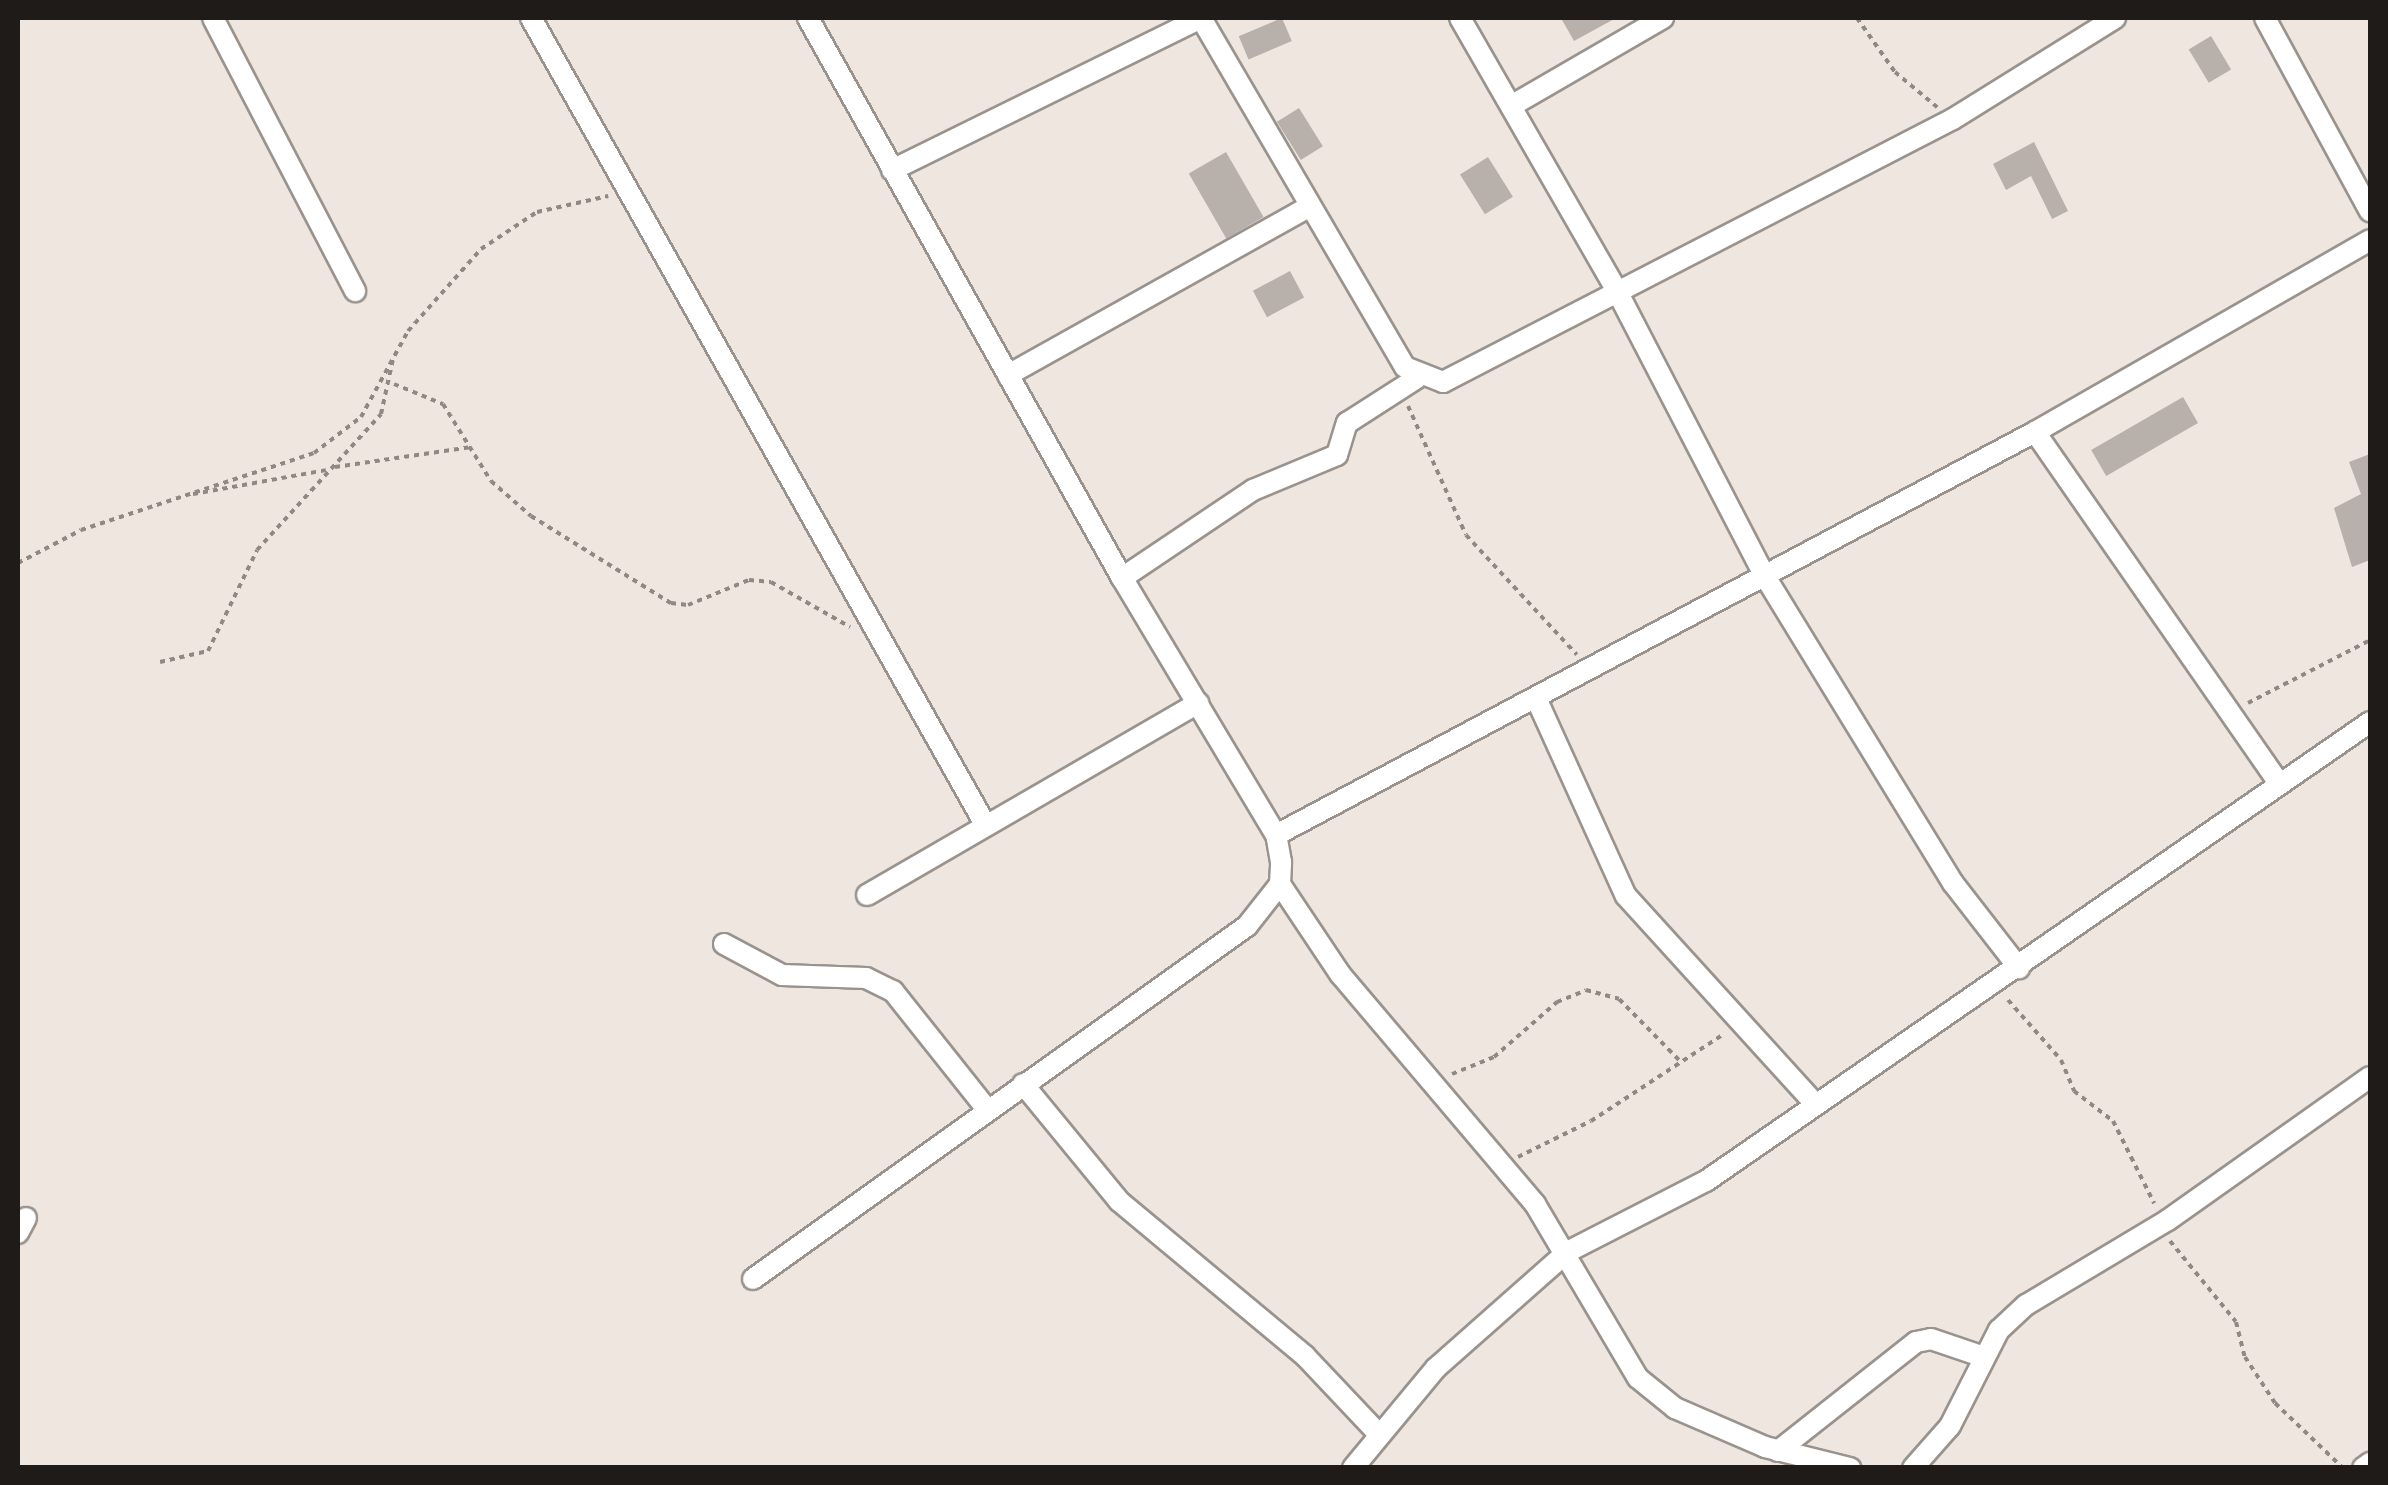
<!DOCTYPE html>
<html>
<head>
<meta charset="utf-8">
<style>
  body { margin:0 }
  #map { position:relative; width:2388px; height:1485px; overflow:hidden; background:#eee6df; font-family:"Roboto Serif",serif }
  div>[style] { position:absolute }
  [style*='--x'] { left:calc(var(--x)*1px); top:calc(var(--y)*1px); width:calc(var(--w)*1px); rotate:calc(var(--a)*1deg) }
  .building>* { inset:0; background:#b8b0aa; transform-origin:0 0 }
  .path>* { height:4px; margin-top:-2px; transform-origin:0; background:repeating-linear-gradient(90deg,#8f8984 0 5px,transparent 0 10px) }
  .roads { filter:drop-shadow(2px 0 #9a938d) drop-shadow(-2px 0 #9a938d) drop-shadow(0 2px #9a938d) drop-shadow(0 -2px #9a938d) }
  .street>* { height:20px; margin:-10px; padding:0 10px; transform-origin:10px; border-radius:10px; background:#fff }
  span { translate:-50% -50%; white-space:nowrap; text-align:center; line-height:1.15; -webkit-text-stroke:9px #eee6df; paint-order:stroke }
  .frame { position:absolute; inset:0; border:20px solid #1e1b19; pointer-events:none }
</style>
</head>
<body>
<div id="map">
  <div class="building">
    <div style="left:1282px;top:18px;width:25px;height:47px;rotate:67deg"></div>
    <div style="clip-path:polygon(1561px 18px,1616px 18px,1574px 41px)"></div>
    <div style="left:2211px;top:36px;width:39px;height:26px;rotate:59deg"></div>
    <div style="left:1299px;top:108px;width:45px;height:26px;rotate:58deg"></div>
    <div style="clip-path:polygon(2034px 142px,2068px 211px,2052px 219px,2031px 176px,2006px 190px,1993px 164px)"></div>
    <div style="left:1226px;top:152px;width:75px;height:43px;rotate:60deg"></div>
    <div style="left:1488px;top:157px;width:47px;height:33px;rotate:58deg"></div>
    <div style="left:1290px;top:271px;width:30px;height:42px;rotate:62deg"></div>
    <div style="left:2183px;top:397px;width:30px;height:106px;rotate:60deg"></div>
    <div style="clip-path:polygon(2370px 454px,2370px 560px,2352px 567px,2334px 508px,2361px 494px,2349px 462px)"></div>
  </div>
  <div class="path">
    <div style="--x:1857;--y:18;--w:66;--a:54.9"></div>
    <div style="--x:1895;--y:72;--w:55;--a:39.8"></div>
    <div style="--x:394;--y:384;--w:53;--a:22.2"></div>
    <div style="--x:443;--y:404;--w:91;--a:58.1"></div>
    <div style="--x:491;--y:481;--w:53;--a:41.2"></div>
    <div style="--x:531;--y:516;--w:165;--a:31.9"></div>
    <div style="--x:671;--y:603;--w:17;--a:7"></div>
    <div style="--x:688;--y:605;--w:66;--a:-22.3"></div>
    <div style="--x:749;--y:580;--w:22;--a:5"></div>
    <div style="--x:771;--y:582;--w:91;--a:29.7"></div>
    <div style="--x:1408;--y:406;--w:141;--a:65.8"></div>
    <div style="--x:1466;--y:535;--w:163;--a:47.2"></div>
    <div style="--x:335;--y:467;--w:138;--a:-8.3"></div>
    <div style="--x:193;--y:494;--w:135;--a:-10.2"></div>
    <div style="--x:18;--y:563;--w:71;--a:-27.6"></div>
    <div style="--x:81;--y:530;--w:245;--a:-18.3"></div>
    <div style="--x:314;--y:453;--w:59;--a:-37.5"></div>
    <div style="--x:361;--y:417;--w:98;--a:-61.3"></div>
    <div style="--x:408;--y:331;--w:110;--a:-48.3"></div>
    <div style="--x:481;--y:249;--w:67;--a:-33.5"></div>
    <div style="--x:537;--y:212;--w:73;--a:-12.7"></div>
    <div style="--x:160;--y:662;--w:49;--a:-12.9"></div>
    <div style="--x:208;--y:651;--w:112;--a:-64.1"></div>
    <div style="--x:257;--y:550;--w:184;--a:-47.6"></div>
    <div style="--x:381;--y:414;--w:56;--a:-77.7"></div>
    <div style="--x:2248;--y:703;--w:137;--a:-27.3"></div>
    <div style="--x:2008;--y:1000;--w:80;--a:48.5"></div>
    <div style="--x:2061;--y:1060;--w:34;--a:67"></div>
    <div style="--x:2074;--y:1091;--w:49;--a:37.6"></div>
    <div style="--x:2113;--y:1121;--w:92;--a:63.4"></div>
    <div style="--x:1452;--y:1074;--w:45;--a:-22"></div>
    <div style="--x:1494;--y:1057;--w:84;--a:-41.1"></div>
    <div style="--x:1557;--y:1002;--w:31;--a:-22"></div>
    <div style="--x:1586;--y:990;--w:34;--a:15"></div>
    <div style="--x:1619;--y:999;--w:90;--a:45.5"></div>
    <div style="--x:1518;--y:1157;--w:81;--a:-26.3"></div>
    <div style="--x:1591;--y:1121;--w:159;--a:-33.2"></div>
    <div style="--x:2170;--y:1241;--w:104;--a:50.8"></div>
    <div style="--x:2236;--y:1322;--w:36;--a:76"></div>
    <div style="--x:2245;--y:1357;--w:55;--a:56.9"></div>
    <div style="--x:2275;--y:1403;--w:94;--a:43.7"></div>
  </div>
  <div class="roads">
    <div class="street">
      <div style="--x:213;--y:18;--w:308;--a:62.5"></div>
      <div style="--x:531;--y:18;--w:925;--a:60.61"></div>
      <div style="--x:1460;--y:18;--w:317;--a:60.1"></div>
      <div style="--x:1618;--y:293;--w:321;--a:62.6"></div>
      <div style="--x:1766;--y:578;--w:358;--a:58.5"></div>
      <div style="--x:1953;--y:883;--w:108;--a:52.2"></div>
      <div style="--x:2265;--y:18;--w:220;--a:61.5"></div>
      <div style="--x:1511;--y:106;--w:176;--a:-30.1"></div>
      <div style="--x:892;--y:170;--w:344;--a:-26.2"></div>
      <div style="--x:1201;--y:18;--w:404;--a:59.7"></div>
      <div style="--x:1405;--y:367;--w:41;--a:21.5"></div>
      <div style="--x:1443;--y:382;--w:574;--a:-27.28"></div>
      <div style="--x:1953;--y:119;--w:191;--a:-31.9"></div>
      <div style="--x:1008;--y:375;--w:342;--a:-29.2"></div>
      <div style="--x:2035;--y:432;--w:425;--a:55.2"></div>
      <div style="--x:1122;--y:578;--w:158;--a:-33.9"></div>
      <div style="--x:1253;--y:490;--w:91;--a:-22.6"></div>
      <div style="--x:1337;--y:455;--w:34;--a:-73"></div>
      <div style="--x:1347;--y:423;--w:83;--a:-32.7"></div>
      <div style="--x:1536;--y:698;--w:217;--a:65.6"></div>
      <div style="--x:1626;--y:896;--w:281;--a:47.7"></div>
      <div style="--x:1276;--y:835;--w:859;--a:-27.97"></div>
      <div style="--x:2035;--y:432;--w:386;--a:-29.8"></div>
      <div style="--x:1280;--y:884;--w:108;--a:56.3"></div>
      <div style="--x:1340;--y:974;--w:302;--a:49.7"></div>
      <div style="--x:1535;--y:1204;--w:202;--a:59.4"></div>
      <div style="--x:1638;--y:1378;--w:48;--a:39"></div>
      <div style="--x:1675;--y:1408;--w:98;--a:23.4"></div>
      <div style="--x:1765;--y:1447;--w:88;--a:13.9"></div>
      <div style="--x:867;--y:895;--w:383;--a:-30.1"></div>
      <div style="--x:724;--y:944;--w:66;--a:28.1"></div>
      <div style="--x:782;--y:975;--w:84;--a:2"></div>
      <div style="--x:866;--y:978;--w:30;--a:26"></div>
      <div style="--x:893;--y:991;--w:149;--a:51.5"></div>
      <div style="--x:1023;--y:1084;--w:151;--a:50.6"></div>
      <div style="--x:1119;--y:1201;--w:242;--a:39.8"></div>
      <div style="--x:1305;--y:1356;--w:103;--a:46.6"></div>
      <div style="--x:18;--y:1233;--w:17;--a:-62"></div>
      <div style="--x:753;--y:1279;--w:607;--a:-35.55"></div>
      <div style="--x:1247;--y:926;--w:53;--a:-51.8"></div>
      <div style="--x:1280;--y:884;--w:22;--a:-87"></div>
      <div style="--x:1281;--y:862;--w:27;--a:-100"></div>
      <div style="--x:1276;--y:835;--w:300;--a:-120.9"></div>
      <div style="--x:1122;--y:578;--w:642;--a:-119.28"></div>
      <div style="--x:1778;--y:1451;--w:176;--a:-38.3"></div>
      <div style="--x:1916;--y:1342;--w:15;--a:-11"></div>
      <div style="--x:1931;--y:1339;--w:53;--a:18.8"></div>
      <div style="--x:1353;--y:1468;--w:130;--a:-50.3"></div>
      <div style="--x:1436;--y:1368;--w:175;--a:-41.5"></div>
      <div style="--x:1567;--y:1252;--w:156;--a:-27.1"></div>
      <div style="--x:1706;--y:1181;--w:807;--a:-34.65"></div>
      <div style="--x:1913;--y:1468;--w:56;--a:-48.6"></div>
      <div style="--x:1950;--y:1426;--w:108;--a:-63"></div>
      <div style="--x:1999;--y:1330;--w:37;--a:-43"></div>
      <div style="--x:2026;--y:1305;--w:165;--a:-30.9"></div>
      <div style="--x:2168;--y:1220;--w:247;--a:-35.3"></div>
      <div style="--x:2363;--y:1468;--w:9;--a:-36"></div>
    </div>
  </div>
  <div class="frame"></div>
</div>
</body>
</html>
